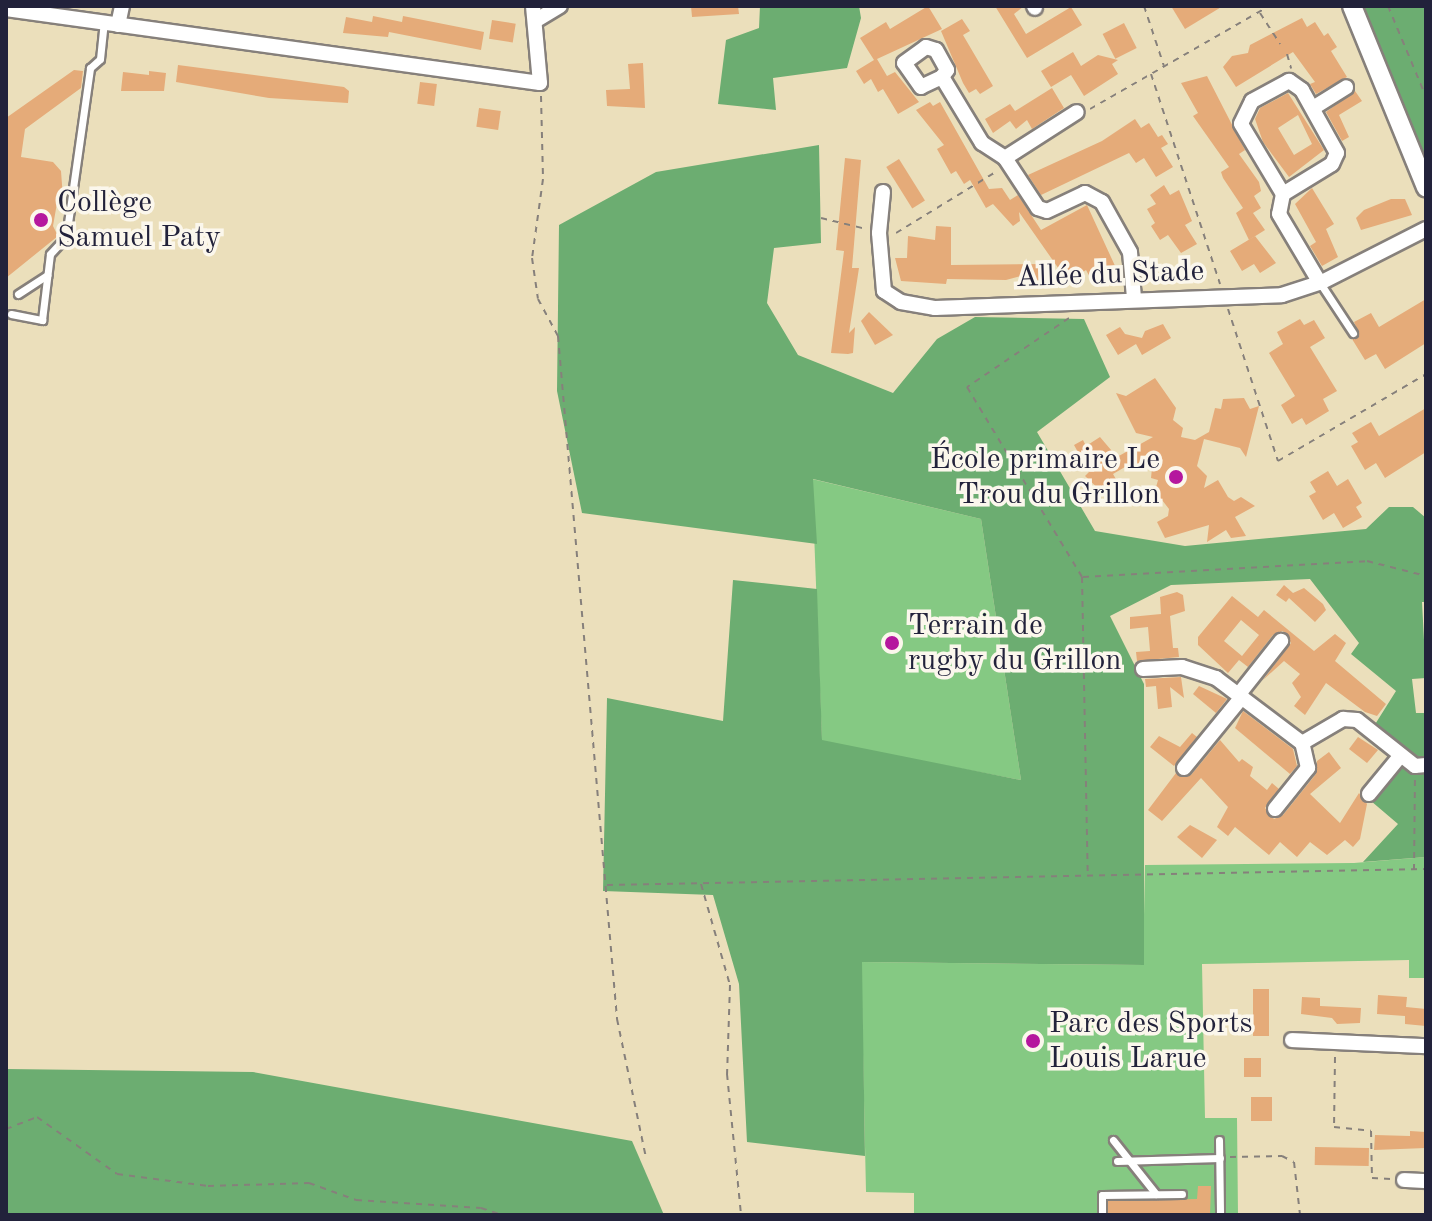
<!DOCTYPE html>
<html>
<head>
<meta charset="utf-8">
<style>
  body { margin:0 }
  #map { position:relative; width:1432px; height:1221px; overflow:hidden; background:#ebdfbb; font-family:"Old Standard TT",serif }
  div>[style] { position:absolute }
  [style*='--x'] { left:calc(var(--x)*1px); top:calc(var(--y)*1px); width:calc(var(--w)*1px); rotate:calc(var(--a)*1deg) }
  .green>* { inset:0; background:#85c983 }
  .forest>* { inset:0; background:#6cad71 }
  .building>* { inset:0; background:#e5ab79; transform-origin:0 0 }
  .path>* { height:2px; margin-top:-1px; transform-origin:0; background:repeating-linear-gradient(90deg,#86807b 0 6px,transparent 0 12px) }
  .roads { filter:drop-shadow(2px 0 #86807b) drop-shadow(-2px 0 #86807b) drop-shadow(0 2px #86807b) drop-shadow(0 -2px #86807b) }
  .service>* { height:7px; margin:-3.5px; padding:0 3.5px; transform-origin:3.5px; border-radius:3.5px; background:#fff }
  .minor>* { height:14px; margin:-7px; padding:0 7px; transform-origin:7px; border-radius:7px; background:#fff }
  .tertiary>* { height:18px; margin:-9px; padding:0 9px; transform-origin:9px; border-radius:9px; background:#fff }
  .dots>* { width:22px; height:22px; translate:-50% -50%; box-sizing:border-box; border:4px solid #fbf7ec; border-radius:50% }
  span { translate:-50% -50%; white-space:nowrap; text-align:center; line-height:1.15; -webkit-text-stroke:7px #fbf7ec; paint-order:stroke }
  .poi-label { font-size:30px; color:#22223b }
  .left { translate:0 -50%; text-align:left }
  .right { translate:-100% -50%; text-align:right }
  .street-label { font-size:30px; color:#22223b }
  .frame { position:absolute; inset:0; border:8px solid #22223b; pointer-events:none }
</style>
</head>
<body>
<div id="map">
  <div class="green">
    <div style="clip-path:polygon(812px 479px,981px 519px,1021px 780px,822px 742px)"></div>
    <div style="clip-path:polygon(1426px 857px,1426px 978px,1409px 978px,1409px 960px,1202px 964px,1205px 1118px,1237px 1118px,1238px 1215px,914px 1215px,914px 1193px,866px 1192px,861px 962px,1143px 965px,1145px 865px,1354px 863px)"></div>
  </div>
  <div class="forest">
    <div style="clip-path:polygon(760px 6px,859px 6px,861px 18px,847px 68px,773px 78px,776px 110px,718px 104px,726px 40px,759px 28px)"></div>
    <div style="clip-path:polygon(1352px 6px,1426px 6px,1426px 187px)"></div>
    <div style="clip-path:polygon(819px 145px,821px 243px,774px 248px,767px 303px,798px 355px,893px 393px,937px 339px,975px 317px,1084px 319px,1110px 377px,1037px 432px,1095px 531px,1185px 546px,1366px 529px,1389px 507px,1413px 507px,1426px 518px,1426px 602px,1422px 602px,1426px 678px,1412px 679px,1416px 713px,1426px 713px,1426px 762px,1374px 726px,1396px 691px,1351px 654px,1359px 643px,1310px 579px,1171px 585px,1110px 616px,1144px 684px,1144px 965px,862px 962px,865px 1156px,747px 1142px,739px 984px,713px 895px,603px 891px,607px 698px,723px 721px,733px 580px,817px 589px,822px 740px,1021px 780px,981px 519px,813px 479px,817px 544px,582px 513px,557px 391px,559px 225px,656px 172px)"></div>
    <div style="clip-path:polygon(1400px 766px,1426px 772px,1426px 857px,1363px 862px,1398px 824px,1371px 801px)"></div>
    <div style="clip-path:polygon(6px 1069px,253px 1072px,632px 1141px,664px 1215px,6px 1215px)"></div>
  </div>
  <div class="building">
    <div style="clip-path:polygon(691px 6px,738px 6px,739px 14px,692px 17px)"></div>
    <div style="clip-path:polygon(928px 6px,942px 29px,877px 59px,887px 76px,895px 72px,919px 102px,898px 114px,883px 89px,878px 92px,871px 79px,864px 84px,856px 71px,874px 60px,860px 38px,886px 22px,890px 29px)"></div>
    <div style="clip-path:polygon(995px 6px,1024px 6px,1014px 14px,1026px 34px,1071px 7px,1082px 25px,1027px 58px)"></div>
    <div style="clip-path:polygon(1171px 6px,1223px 6px,1185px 29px)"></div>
    <div style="clip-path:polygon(373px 16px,402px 22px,403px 16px,484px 32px,481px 50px,389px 32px,388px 37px,343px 33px,346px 17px,372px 22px)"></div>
    <div style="clip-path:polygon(1302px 18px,1307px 27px,1315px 22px,1324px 36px,1328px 33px,1337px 47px,1331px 51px,1347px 77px,1316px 94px,1310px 84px,1315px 82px,1293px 52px,1236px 87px,1223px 67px,1232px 56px,1248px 53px,1250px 45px)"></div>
    <div style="clip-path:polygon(962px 19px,970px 31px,963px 35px,993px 86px,980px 94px,976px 89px,969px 93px,963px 83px,941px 31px)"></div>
    <div style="left:492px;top:20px;width:24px;height:19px;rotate:9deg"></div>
    <div style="left:1124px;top:23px;width:28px;height:24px;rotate:63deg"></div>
    <div style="clip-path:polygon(1073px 52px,1081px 66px,1098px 55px,1118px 60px,1112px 64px,1118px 74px,1084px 96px,1071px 75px,1051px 87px,1041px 71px)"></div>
    <div style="clip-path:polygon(643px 63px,645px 108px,607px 106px,606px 90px,630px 89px,628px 64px)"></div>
    <div style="clip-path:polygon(178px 65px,344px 87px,349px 91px,348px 103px,269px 98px,176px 82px)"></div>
    <div style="clip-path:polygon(74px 70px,83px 71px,81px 88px,25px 129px,21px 157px,53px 162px,61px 171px,63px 198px,57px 203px,53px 226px,58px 236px,6px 278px,6px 118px)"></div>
    <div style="clip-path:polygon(149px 71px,166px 73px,164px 91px,121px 91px,123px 72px,149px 75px)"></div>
    <div style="clip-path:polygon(1207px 76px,1245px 150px,1239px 154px,1259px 182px,1261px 191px,1254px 196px,1261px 208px,1253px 213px,1265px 230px,1249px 240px,1236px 213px,1243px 208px,1223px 178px,1221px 172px,1229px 167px,1193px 116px,1198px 113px,1181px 83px)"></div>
    <div style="left:420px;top:82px;width:17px;height:22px;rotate:7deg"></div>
    <div style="clip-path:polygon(1052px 88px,1064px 108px,1032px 129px,1027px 120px,1016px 129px,1010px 121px,993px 133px,985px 119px,1010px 104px,1015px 111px)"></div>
    <div style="clip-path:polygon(1355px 91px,1362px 101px,1339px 115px,1349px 137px,1342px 141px,1326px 112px)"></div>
    <div style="clip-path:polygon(evenodd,1288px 93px,1324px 150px,1289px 177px,1263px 142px,1255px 119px,1260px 108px,1288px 93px,1298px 115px,1312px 144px,1294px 155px,1278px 128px,1298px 115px)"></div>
    <div style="clip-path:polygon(930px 102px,933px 106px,940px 102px,989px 189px,1002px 188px,1010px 200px,1018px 195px,1041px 230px,1087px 205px,1116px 268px,1092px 281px,1086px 270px,1068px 282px,1019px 212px,1020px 221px,1013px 226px,993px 204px,986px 208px,970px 180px,964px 184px,956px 171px,951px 174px,937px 149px,944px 145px,916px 110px)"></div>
    <div style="left:479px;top:108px;width:22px;height:19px;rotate:8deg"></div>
    <div style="clip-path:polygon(1135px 119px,1141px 128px,1149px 123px,1158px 137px,1162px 135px,1168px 144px,1161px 148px,1173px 167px,1156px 177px,1144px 158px,1136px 163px,1129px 153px,1041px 195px,1028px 175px,1102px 141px)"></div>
    <div style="clip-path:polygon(845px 158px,861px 160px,852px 268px,859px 268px,849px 333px,855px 327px,853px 353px,848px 354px,831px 353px,844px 251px,836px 250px)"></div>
    <div style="left:899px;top:159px;width:49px;height:15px;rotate:58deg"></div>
    <div style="clip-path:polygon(1164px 185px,1170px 195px,1179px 190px,1192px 221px,1185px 225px,1197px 244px,1181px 253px,1168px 235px,1160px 240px,1151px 226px,1155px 223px,1147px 209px,1156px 204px,1150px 195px)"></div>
    <div style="clip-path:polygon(1312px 188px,1334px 224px,1326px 229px,1338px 257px,1322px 266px,1310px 246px,1316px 242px,1295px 204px)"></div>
    <div style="clip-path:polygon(1391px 199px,1405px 199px,1412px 215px,1361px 230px,1356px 218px,1364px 210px)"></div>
    <div style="clip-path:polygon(936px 226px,951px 227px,951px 265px,1043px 264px,1044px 280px,1026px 281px,1025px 275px,1006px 280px,947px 279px,946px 284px,901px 281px,895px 258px,907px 258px,908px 236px,935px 240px)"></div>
    <div style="clip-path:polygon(1255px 236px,1276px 263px,1260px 273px,1254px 264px,1242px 271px,1230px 251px)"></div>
    <div style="clip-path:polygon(1426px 299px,1426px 343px,1385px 369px,1376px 354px,1365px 360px,1352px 339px,1359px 333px,1354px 322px,1371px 313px,1379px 327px)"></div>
    <div style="clip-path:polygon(869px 312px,893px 335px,875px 345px,861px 321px)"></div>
    <div style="clip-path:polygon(1300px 319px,1304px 325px,1314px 320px,1325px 338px,1310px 347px,1337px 391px,1323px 399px,1329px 411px,1306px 425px,1302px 418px,1292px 424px,1281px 405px,1295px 396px,1269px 353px,1283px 344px,1277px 332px)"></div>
    <div style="clip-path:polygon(1163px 324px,1171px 338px,1142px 355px,1136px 344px,1118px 355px,1106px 335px,1120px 327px,1125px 334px,1142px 338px,1145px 331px)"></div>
    <div style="clip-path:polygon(1155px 378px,1176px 408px,1173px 420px,1183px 428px,1181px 437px,1195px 440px,1209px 432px,1215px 408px,1221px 409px,1223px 399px,1244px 398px,1250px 409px,1259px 406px,1246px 457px,1240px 448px,1204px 439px,1197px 466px,1207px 476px,1204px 488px,1218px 480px,1228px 497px,1234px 501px,1241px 497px,1255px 506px,1235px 517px,1246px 536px,1231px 538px,1226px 530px,1207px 542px,1209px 525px,1165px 538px,1157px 522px,1168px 516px,1169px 509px,1155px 491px,1158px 480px,1151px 478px,1152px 468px,1130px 464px,1113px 474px,1121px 488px,1106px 496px,1085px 476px,1089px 472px,1074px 445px,1083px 440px,1086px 446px,1100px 437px,1117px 457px,1153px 437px,1136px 433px,1116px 393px,1126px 396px)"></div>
    <div style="clip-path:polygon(1426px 408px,1426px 452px,1385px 478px,1376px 463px,1365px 470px,1351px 446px,1358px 442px,1352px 433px,1371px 422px,1379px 436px)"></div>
    <div style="clip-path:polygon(1328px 471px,1337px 486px,1348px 479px,1362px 503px,1356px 507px,1362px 517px,1343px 528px,1334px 513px,1323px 520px,1309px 496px,1316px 492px,1310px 482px)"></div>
    <div style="clip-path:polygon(1284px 585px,1293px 593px,1304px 588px,1323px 604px,1326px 610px,1315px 622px,1289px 598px,1286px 602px,1276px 595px)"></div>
    <div style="clip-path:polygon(1177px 592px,1183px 595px,1185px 611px,1170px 616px,1173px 648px,1178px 648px,1179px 657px,1137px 661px,1136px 652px,1150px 651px,1148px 627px,1130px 629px,1130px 617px,1161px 614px,1160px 597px)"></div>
    <div style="clip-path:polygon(evenodd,1232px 596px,1258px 617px,1264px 610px,1314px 651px,1335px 634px,1346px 643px,1335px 661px,1386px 704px,1377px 716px,1365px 712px,1326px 683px,1305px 715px,1294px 706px,1301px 697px,1292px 683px,1300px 674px,1284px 661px,1263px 680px,1291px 643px,1283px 631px,1273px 635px,1248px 667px,1239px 660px,1228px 673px,1198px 645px,1198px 637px,1232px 596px,1241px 620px,1259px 635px,1242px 656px,1224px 641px,1241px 620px)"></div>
    <div style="clip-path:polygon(1181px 677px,1184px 698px,1170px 687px,1172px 707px,1158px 709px,1156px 686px,1146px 687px,1145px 679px)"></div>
    <div style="clip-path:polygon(1199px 686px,1227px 699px,1216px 713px,1193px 694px)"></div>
    <div style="clip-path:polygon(1243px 711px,1293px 749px,1297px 766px,1290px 774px,1235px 728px)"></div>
    <div style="clip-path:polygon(1192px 733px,1197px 737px,1174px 766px,1150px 747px,1159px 736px,1180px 747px)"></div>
    <div style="clip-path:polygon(1358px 737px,1378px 750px,1367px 763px,1349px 749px)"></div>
    <div style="clip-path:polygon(1220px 740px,1239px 762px,1242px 759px,1253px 767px,1250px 776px,1267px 790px,1272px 783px,1279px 789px,1265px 808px,1274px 819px,1283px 815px,1316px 774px,1317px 761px,1329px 752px,1341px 768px,1310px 794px,1340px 823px,1359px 793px,1367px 804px,1360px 839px,1353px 847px,1345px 840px,1327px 855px,1310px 842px,1297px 857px,1280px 842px,1269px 855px,1235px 827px,1228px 836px,1217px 827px,1228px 807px,1201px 778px,1162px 821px,1148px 810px,1176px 773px,1191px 775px)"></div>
    <div style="clip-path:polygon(1190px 825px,1217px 840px,1202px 858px,1177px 837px)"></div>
    <div style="left:1253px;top:989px;width:16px;height:47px"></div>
    <div style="clip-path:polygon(1378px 995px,1407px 997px,1406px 1007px,1426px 1009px,1426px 1026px,1405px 1024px,1405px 1016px,1377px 1014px)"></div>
    <div style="clip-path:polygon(1302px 997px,1320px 998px,1320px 1006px,1361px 1008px,1360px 1023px,1337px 1024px,1332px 1018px,1301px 1014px)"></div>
    <div style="left:1244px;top:1058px;width:17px;height:19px"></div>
    <div style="left:1251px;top:1097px;width:21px;height:24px"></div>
    <div style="clip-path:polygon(1410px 1131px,1426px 1132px,1426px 1148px,1374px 1150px,1375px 1135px,1410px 1136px)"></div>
    <div style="left:1315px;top:1147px;width:54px;height:18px;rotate:1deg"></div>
    <div style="clip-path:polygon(1198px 1186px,1211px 1186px,1210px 1215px,1108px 1215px,1108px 1201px,1197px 1199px)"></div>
  </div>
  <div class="path">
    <div style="--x:1144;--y:6;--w:63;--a:71.6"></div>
    <div style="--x:1388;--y:6;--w:99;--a:67.3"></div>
    <div style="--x:1260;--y:13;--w:37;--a:57"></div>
    <div style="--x:1287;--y:54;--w:15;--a:74"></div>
    <div style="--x:1151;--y:74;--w:221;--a:71.8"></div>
    <div style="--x:541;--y:96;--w:83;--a:88.6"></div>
    <div style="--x:543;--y:179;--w:80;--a:97.9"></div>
    <div style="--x:532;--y:258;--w:41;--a:81.7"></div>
    <div style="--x:538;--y:299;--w:42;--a:61.6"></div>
    <div style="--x:558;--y:336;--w:686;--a:85.06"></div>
    <div style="--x:617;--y:1019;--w:142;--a:78.2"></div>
    <div style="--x:1090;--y:109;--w:207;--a:-29.9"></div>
    <div style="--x:821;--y:218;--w:46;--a:13.7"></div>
    <div style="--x:896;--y:233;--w:119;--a:-31.5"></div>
    <div style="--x:1228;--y:309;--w:160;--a:71.8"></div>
    <div style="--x:1278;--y:461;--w:172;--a:-30.4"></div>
    <div style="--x:1069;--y:318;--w:123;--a:145.9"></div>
    <div style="--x:967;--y:387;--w:222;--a:58.8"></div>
    <div style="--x:1082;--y:577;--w:299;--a:88.9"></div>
    <div style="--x:1083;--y:577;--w:284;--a:-3.2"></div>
    <div style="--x:1367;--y:561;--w:61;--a:14.3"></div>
    <div style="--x:1414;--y:870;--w:90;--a:-89.4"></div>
    <div style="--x:701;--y:884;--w:105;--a:74"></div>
    <div style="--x:730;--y:985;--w:89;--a:91.9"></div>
    <div style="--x:727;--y:1074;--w:142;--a:84.3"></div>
    <div style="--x:607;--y:885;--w:819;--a:-1.12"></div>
    <div style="--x:1335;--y:1057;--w:70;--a:90.8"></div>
    <div style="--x:1334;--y:1127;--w:37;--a:6"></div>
    <div style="--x:1371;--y:1131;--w:47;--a:88.8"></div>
    <div style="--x:1372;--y:1178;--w:19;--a:3"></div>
    <div style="--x:6;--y:1129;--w:33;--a:-21"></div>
    <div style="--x:37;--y:1117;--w:98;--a:35.5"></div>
    <div style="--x:117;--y:1174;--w:92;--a:7.5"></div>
    <div style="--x:208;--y:1186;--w:101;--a:-1.7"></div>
    <div style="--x:309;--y:1183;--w:50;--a:19.9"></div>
    <div style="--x:356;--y:1200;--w:125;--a:3.7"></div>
    <div style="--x:481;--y:1208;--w:23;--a:18"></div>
    <div style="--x:1230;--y:1157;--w:52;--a:-1.1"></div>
    <div style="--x:1282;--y:1156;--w:13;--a:27"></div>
    <div style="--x:1294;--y:1162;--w:53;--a:83.5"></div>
  </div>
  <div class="roads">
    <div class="service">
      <div style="--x:1320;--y:283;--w:60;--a:56.6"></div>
      <div style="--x:18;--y:294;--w:35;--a:-33"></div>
      <div style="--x:11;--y:314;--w:32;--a:11"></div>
      <div style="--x:42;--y:320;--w:66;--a:-83.1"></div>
      <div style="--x:50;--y:254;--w:23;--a:-47"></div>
      <div style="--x:66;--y:237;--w:171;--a:-81.9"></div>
      <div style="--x:90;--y:68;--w:13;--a:-42"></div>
      <div style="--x:100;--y:59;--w:36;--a:-84"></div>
      <div style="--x:1113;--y:1140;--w:69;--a:51.5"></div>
      <div style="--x:1219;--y:1140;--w:75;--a:89.2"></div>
      <div style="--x:1117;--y:1161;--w:103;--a:-1.7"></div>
      <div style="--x:1102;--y:1215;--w:20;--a:-90"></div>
      <div style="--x:1102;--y:1195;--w:80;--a:-0.7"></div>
    </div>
    <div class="minor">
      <div style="--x:1034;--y:6;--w:2;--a:63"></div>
      <div style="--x:6;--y:9;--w:539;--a:7.89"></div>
      <div style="--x:540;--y:83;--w:77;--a:-95.2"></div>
      <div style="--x:535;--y:21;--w:29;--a:-31"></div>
      <div style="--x:118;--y:25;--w:19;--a:-78"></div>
      <div style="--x:942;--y:77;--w:23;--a:155"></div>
      <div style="--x:921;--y:87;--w:29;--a:-125"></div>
      <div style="--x:904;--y:63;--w:27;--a:-36"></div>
      <div style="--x:926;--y:47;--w:10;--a:17"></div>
      <div style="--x:936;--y:50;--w:23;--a:61"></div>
      <div style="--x:947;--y:70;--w:9;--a:126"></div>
      <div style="--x:942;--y:77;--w:77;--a:58.8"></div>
      <div style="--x:982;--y:143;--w:27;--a:33"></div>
      <div style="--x:1005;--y:158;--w:60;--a:56.6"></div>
      <div style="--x:1038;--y:208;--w:9;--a:18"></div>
      <div style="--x:1047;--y:211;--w:42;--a:-25.3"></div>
      <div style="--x:1085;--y:193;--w:19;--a:28"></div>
      <div style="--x:1102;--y:202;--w:57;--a:60.8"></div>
      <div style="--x:1130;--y:252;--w:46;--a:85"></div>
      <div style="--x:1313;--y:108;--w:39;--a:-32"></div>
      <div style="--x:1005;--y:158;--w:85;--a:-32.6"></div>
      <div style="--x:883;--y:192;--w:41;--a:95.6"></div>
      <div style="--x:879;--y:233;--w:58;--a:85.1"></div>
      <div style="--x:884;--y:291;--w:20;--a:33"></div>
      <div style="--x:901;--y:302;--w:35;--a:10"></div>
      <div style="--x:935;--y:308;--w:347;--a:-2.1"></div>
      <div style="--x:1282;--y:295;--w:40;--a:-18"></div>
      <div style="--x:1320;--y:283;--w:119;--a:-27"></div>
      <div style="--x:1283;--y:194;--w:57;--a:-31.5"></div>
      <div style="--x:1332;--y:164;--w:12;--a:-66"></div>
      <div style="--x:1337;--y:153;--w:72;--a:-119.1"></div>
      <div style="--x:1302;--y:90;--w:16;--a:-145"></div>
      <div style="--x:1289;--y:81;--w:42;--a:151.6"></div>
      <div style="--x:1252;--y:101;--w:25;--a:116"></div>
      <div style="--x:1241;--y:124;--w:82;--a:59"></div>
      <div style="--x:1283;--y:194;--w:20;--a:101"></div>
      <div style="--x:1279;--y:214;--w:80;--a:59.3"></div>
      <div style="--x:1143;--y:669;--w:39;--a:-3"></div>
      <div style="--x:1182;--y:667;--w:36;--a:18"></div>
      <div style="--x:1216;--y:678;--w:108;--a:37.1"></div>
      <div style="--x:1239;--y:694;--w:68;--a:-51.6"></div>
      <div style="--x:1184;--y:768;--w:92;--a:-50.8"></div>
      <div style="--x:1369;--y:794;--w:50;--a:-50.6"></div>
      <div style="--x:1275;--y:809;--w:53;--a:-51.2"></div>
      <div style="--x:1308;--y:768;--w:26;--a:-103"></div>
      <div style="--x:1302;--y:743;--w:48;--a:-30.3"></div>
      <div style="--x:1343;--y:719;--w:14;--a:4"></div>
      <div style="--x:1357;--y:720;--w:74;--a:38.4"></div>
      <div style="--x:1415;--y:766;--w:11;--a:-5"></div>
      <div style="--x:1292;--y:1040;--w:134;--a:2.6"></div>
      <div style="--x:1404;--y:1180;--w:22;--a:3"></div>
    </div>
    <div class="tertiary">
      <div style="--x:1352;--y:6;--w:196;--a:67.8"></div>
    </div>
  </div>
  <div class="dots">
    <div style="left:41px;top:220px;background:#b5179e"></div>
    <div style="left:1176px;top:477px;background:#b5179e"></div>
    <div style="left:892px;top:643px;background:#b5179e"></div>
    <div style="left:1033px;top:1041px;background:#b5179e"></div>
  </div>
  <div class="poi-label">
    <span class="left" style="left:57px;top:220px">Collège<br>Samuel Paty</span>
    <span class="right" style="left:1160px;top:477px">École primaire Le<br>Trou du Grillon</span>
    <span class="left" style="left:908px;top:643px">Terrain de<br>rugby du Grillon</span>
    <span class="left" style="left:1049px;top:1041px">Parc des Sports<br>Louis Larue</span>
  </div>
  <div class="street-label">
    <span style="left:1110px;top:275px;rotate:-2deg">Allée du Stade</span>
  </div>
  <div class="frame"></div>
</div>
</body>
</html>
